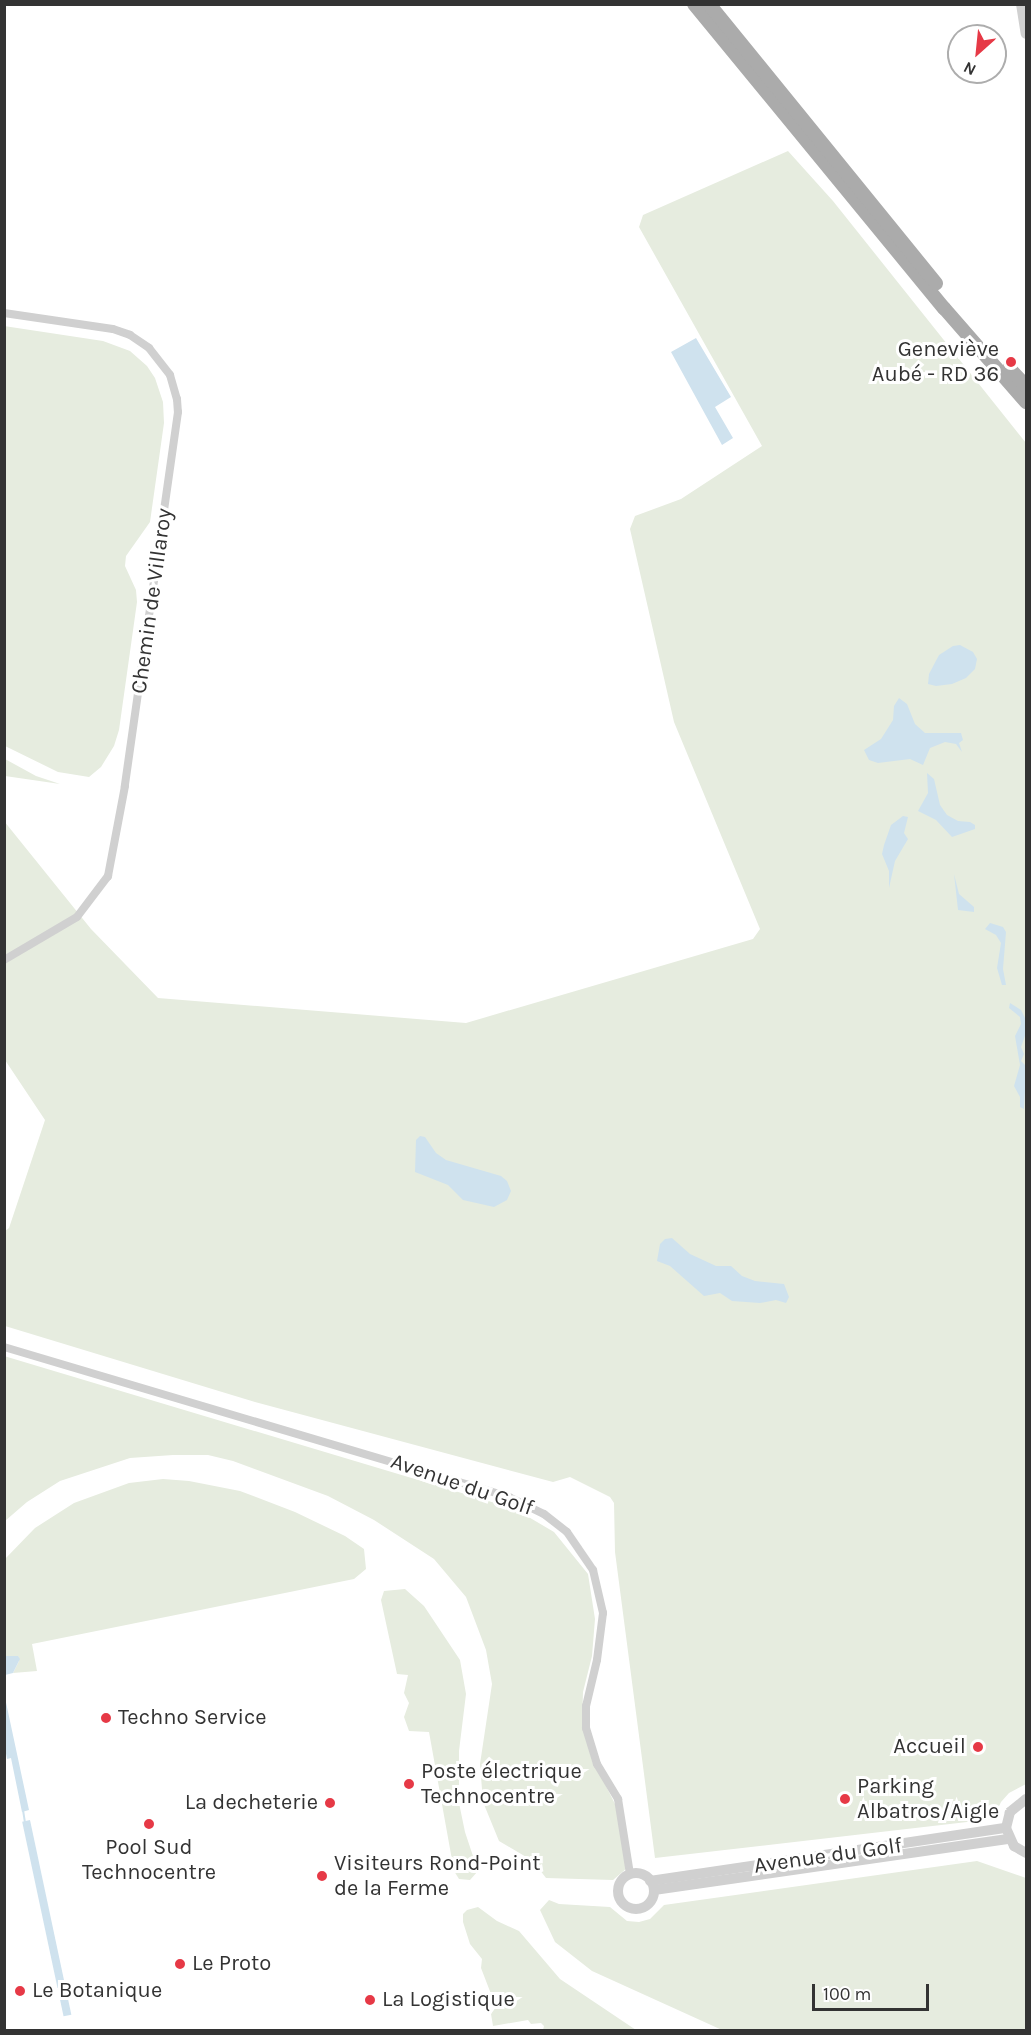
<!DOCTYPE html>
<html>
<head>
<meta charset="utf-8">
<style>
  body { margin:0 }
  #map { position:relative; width:1031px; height:2035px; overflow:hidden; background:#fff; font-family:Karla,sans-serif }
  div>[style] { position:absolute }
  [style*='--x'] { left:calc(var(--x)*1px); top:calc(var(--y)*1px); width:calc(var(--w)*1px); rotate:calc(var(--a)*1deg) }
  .green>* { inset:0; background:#e6ecdf }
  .water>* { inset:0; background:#cfe2ee; transform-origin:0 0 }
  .stream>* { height:2px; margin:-1px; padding:0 1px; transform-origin:1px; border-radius:1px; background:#cfe2ee }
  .minor>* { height:8px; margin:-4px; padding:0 4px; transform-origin:4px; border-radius:4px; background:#d0d0d0 }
  .tertiary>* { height:10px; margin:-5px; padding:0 5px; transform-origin:5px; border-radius:5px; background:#d0d0d0 }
  .tertiary>.ring { margin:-5px; padding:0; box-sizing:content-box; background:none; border:10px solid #d0d0d0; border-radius:50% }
  .primary>* { height:14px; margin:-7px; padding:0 7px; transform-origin:7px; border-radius:7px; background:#ababab }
  .dots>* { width:16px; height:16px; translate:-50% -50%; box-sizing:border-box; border:3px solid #fff; border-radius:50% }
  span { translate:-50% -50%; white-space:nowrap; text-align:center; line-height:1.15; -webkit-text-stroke:6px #fff; paint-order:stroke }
  .poi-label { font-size:22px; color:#333 }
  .right { translate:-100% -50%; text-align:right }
  .left { translate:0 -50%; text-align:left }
  .street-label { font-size:22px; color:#333 }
  .frame { position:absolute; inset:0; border:6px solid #333; pointer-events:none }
  .north { position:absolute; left:947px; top:24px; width:60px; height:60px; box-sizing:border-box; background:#fff; border:2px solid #adadad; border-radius:50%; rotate:207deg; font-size:16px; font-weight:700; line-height:24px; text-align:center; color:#333 }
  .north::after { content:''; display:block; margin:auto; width:21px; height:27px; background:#e63946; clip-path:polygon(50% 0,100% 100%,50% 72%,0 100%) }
  .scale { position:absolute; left:812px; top:1984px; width:117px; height:27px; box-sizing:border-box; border:3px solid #333; border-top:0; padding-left:8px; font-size:18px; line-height:21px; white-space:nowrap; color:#333; -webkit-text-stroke:4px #fff; paint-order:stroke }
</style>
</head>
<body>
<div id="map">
  <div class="green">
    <div style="clip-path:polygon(788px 151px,833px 201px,1026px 443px,1026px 1784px,1009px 1793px,1001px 1802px,993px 1819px,655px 1858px,615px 1552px,614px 1503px,610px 1497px,570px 1477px,553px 1482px,255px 1402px,5px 1326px,5px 1231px,9px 1228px,45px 1120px,5px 1060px,4px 821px,91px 929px,158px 998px,466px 1023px,753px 939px,760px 929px,674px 722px,630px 529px,635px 516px,681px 499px,762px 446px,639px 227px,643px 215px)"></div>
    <div style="clip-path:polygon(4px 326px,103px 341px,130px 351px,147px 366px,155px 378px,163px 402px,164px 423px,150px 522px,126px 556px,125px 566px,136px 590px,137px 602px,119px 730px,114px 746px,101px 767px,89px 777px,58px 772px,5px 746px)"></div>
    <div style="clip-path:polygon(5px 759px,36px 776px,60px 784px,5px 776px)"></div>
    <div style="clip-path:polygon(4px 1356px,515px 1509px,554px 1532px,588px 1574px,595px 1619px,592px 1656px,583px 1692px,582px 1725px,591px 1756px,618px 1810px,627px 1868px,613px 1880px,546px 1878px,533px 1861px,499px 1841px,483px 1802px,480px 1764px,492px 1684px,486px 1650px,466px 1597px,434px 1559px,374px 1520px,328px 1496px,233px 1461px,208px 1455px,173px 1455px,130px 1458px,60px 1481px,27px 1502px,5px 1521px)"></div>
    <div style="clip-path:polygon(163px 1479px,189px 1481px,240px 1491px,295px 1512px,345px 1536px,364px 1549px,366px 1569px,354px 1579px,32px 1644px,37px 1671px,13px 1673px,19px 1661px,18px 1656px,5px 1656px,4px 1560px,35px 1528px,74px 1503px,129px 1483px)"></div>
    <div style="clip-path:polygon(405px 1589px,424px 1606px,460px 1660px,466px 1694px,459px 1751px,459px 1803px,465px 1832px,478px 1871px,470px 1880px,459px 1879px,454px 1871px,429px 1732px,409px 1731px,404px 1717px,409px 1703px,404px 1693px,408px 1675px,397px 1674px,381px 1600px,384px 1591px)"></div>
    <div style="clip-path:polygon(977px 1861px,1026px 1878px,1026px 2030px,722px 2030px,592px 1971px,555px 1942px,540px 1910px,549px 1900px,559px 1904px,610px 1907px,627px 1921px,639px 1922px,650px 1919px,664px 1905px)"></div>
    <div style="clip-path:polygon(478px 1907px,497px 1921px,519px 1931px,560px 1979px,636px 2030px,543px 2030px,544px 2026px,541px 2023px,531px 2024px,528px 2020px,493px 2026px,491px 2014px,496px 2007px,481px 1968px,482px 1959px,470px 1944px,463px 1922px,463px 1914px,467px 1910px)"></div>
  </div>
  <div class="water">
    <div style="clip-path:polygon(696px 338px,731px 397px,715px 407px,733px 438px,722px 445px,671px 352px)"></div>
    <div style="clip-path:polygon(960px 645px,973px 652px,977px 659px,975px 669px,966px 678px,952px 684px,936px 686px,928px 684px,929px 674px,939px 655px,953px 646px)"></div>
    <div style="clip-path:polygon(899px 698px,907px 704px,915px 724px,925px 733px,961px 733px,963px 740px,959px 743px,962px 752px,956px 744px,945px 742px,930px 748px,923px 765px,910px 759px,878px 763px,869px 760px,864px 750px,881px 739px,893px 720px,894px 706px)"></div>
    <div style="clip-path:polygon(927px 773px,934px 779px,940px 805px,947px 815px,958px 821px,970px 822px,975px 825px,975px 829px,952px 837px,936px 820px,918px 811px,928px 793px)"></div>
    <div style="clip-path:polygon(903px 816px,908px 817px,904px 833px,908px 839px,895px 861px,889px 888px,889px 871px,882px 854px,884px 845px,891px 825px)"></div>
    <div style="clip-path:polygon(954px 874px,959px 894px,974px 907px,974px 912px,958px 910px)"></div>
    <div style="clip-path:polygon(990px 923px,1003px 927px,1006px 932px,1003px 969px,1006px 985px,1002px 985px,997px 968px,1001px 943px,996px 935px,985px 929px)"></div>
    <div style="clip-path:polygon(1010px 1003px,1021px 1010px,1026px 1020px,1026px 1033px,1021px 1047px,1024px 1054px,1021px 1061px,1025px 1065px,1026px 1074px,1024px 1109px,1020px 1107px,1020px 1097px,1014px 1086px,1020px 1065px,1015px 1036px,1021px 1024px,1020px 1017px,1009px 1008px)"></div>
    <div style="clip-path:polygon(420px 1136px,425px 1137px,436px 1153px,446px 1160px,501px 1176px,507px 1181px,511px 1191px,507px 1200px,494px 1207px,463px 1200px,448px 1185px,415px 1172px,416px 1140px)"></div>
    <div style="clip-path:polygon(672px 1238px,690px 1254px,716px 1266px,731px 1266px,742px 1276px,755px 1281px,784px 1284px,789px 1297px,786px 1303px,776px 1300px,760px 1303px,732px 1301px,720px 1293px,704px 1296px,670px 1266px,657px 1261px,660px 1244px,665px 1239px)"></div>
    <div style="clip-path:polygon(4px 1656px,18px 1656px,20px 1659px,13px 1673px,5px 1675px)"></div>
    <div style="clip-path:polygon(4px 1693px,29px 1810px,22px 1812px,11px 1758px,7px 1759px,5px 1748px)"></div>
    <div style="left:30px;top:1820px;width:199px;height:8px;rotate:78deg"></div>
  </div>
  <div class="stream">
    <div style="--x:23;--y:1810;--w:12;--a:81"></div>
  </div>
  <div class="minor">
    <div style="--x:4;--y:313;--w:110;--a:8.4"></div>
    <div style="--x:113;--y:329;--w:18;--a:19"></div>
    <div style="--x:130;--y:335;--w:23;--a:34"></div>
    <div style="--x:149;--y:348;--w:34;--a:52"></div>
    <div style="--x:170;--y:375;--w:25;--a:74"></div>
    <div style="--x:177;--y:399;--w:13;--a:86"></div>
    <div style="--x:178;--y:412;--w:378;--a:98.1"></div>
    <div style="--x:125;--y:786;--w:92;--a:100.7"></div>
    <div style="--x:108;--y:876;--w:51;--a:127.1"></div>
    <div style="--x:77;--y:917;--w:85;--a:149.5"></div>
    <div style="--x:4;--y:1347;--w:527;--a:16.54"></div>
    <div style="--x:509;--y:1497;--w:39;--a:26"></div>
    <div style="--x:544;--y:1514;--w:29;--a:38"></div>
    <div style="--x:567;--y:1532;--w:46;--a:55.6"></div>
    <div style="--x:593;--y:1570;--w:44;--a:76.9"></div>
    <div style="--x:603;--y:1613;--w:47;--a:97.3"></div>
    <div style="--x:597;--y:1660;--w:47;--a:103.4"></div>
    <div style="--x:586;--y:1706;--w:22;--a:90"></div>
    <div style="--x:586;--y:1728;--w:38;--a:73"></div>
    <div style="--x:597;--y:1764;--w:41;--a:59"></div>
    <div style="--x:618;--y:1799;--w:76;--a:80.9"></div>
  </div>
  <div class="tertiary">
    <div style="--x:1021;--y:4;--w:30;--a:81"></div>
    <div style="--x:1026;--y:1799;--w:21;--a:141"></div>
    <div style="--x:1010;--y:1812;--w:16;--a:104"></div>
    <div style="--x:1006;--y:1828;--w:20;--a:66"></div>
    <div style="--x:1014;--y:1846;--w:14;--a:30"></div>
    <div class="ring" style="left:618px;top:1873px;width:26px;height:26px"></div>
    <div style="--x:650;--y:1881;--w:360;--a:-8.5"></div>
    <div style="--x:654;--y:1890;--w:359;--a:-8.2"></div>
  </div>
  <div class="primary">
    <div style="--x:694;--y:4;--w:394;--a:50.6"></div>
    <div style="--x:944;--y:308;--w:125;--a:48.9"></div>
    <div style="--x:709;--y:4;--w:360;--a:50.9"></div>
    <div style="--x:1009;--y:368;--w:25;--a:47"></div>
  </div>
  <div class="dots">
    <div style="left:1011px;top:362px;background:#e63946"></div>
    <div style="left:106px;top:1718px;background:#e63946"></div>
    <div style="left:978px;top:1747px;background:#e63946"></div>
    <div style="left:409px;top:1784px;background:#e63946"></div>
    <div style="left:845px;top:1799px;background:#e63946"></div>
    <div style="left:330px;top:1803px;background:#e63946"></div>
    <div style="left:149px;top:1824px;background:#e63946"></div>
    <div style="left:322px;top:1876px;background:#e63946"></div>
    <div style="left:180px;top:1964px;background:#e63946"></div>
    <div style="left:20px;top:1991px;background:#e63946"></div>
    <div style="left:370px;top:2000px;background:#e63946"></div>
  </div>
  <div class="poi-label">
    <span class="right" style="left:999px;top:362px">Geneviève<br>Aubé - RD 36</span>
    <span class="left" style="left:118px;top:1718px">Techno Service</span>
    <span class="right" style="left:966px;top:1747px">Accueil</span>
    <span class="left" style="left:421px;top:1784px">Poste électrique<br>Technocentre</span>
    <span class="left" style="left:857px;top:1799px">Parking<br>Albatros/Aigle</span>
    <span class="right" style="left:318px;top:1803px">La decheterie</span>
    <span style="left:149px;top:1860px">Pool Sud<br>Technocentre</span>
    <span class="left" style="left:334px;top:1876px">Visiteurs Rond-Point<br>de la Ferme</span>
    <span class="left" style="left:192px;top:1964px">Le Proto</span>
    <span class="left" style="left:32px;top:1991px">Le Botanique</span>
    <span class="left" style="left:382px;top:2000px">La Logistique</span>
  </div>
  <div class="street-label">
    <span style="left:152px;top:601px;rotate:-82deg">Chemin de Villaroy</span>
    <span style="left:462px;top:1485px;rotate:19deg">Avenue du Golf</span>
    <span style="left:828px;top:1856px;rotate:-8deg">Avenue du Golf</span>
  </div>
  <div class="frame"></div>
  <div class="north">N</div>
  <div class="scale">100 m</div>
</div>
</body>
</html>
